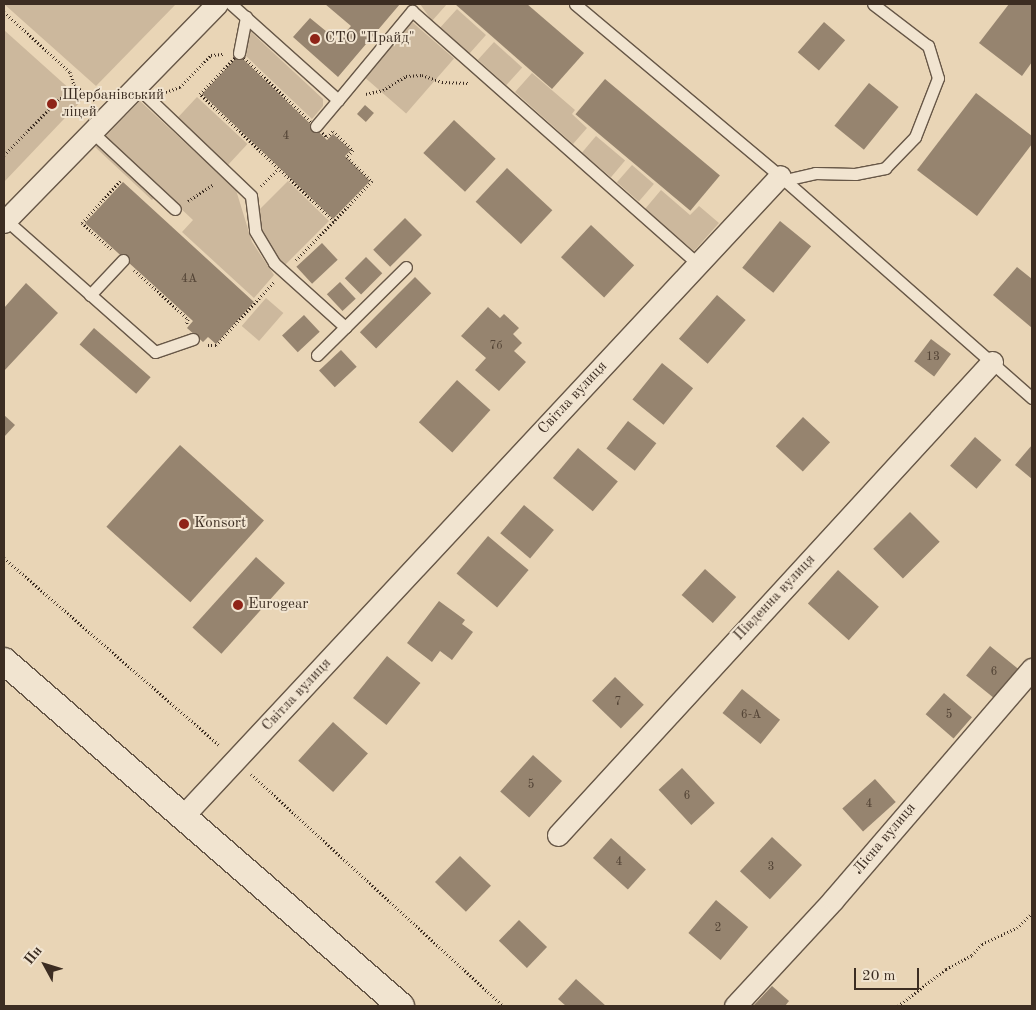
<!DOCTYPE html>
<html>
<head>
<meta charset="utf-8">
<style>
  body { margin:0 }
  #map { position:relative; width:1036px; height:1010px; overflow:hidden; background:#e9d5b6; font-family:"Old Standard TT",serif }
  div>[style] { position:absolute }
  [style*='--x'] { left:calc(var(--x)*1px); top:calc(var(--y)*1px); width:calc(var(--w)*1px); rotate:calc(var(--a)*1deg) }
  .green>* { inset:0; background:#ccb89d; transform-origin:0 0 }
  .building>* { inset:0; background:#96846f; transform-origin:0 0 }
  .path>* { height:3px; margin-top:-1.5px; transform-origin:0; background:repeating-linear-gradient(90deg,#3c2d22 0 1px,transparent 0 3.5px) }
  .roads { filter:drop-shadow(1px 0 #675747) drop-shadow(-1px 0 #675747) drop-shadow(0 1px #675747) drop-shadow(0 -1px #675747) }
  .service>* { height:11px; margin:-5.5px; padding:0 5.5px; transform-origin:5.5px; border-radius:5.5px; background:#f1e4d0 }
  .minor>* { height:21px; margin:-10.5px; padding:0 10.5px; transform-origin:10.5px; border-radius:10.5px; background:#f1e4d0 }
  .tertiary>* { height:26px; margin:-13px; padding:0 13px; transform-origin:13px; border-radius:13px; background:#f1e4d0 }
  .dots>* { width:14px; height:14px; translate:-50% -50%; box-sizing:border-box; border:2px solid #f1e4d0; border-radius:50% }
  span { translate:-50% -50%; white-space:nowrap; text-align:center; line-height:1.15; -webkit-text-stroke:4px #f1e4d0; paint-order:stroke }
  .number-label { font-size:12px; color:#524335 }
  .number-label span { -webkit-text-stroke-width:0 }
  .poi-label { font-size:15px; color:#3c2d22 }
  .left { translate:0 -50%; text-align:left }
  .street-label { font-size:15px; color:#3c2d22 }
  .frame { position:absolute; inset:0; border:5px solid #3c2d22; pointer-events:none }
  .north { position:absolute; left:20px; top:940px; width:50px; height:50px; -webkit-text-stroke:4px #f1e4d0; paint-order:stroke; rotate:309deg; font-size:14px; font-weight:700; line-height:20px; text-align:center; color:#3c2d22 }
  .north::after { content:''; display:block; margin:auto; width:18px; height:22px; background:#3c2d22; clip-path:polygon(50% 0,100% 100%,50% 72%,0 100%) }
  .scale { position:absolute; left:854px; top:968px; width:65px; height:22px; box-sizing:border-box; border:2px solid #3c2d22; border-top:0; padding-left:6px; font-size:15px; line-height:18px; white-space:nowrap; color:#3c2d22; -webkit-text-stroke:4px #f1e4d0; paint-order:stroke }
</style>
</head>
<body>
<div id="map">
  <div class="green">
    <div style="clip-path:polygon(4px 4px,176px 4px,96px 86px)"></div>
    <div style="clip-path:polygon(420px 4px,447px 4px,432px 21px)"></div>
    <div style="left:457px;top:9px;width:39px;height:26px;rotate:42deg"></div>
    <div style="left:411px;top:21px;width:57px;height:73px;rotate:41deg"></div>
    <div style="clip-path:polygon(4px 30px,82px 100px,4px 182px)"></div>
    <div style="clip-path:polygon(250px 31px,323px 99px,323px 106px,312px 119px,246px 56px)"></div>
    <div style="left:494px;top:42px;width:38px;height:24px;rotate:42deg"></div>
    <div style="clip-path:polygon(532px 73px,575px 110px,572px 114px,587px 128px,573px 144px,515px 92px)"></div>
    <div style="left:197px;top:97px;width:69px;height:30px;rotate:43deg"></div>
    <div style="clip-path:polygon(140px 101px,236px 190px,252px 242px,274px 275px,254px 298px,182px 232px,193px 220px,161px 190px,152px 200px,95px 147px)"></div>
    <div style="left:596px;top:136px;width:38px;height:22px;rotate:40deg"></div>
    <div style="left:632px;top:165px;width:29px;height:23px;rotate:41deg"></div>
    <div style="clip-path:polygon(288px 181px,329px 221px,284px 266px,264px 239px,257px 212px)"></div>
    <div style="clip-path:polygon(661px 190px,690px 215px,699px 206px,719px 223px,694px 251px,645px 209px)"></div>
    <div style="left:266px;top:298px;width:23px;height:37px;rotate:41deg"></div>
  </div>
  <div class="building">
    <div style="clip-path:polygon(325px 4px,400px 4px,338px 77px,293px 37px,310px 18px,338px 41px,351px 26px)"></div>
    <div style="clip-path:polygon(455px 4px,527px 4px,584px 53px,552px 89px)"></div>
    <div style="clip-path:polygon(1009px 4px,1032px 4px,1032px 62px,1022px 76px,979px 43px)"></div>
    <div style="left:824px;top:22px;width:28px;height:40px;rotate:41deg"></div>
    <div style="clip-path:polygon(239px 55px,327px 140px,333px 134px,351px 150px,345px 156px,370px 181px,333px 219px,202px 94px)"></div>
    <div style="left:605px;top:79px;width:150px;height:46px;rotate:40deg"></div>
    <div style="left:869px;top:83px;width:38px;height:55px;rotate:39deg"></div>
    <div style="clip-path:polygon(976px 93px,1032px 136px,1032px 144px,977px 216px,917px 170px)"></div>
    <div style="left:365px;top:105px;width:12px;height:12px;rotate:42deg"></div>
    <div style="left:454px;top:120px;width:57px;height:45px;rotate:43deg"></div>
    <div style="left:507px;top:168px;width:62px;height:46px;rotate:43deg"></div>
    <div style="clip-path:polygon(123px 182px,254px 302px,216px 344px,208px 337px,203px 342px,187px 328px,193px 321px,85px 223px)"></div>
    <div style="left:405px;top:218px;width:24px;height:45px;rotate:45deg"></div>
    <div style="left:780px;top:221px;width:40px;height:60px;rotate:39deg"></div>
    <div style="left:591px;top:225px;width:59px;height:44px;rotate:43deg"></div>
    <div style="left:322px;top:243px;width:23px;height:35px;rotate:47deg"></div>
    <div style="left:366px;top:257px;width:23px;height:30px;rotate:45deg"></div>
    <div style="clip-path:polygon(1017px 267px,1032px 279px,1032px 328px,993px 295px)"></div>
    <div style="left:415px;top:277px;width:23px;height:78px;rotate:45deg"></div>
    <div style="left:340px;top:282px;width:23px;height:18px;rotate:47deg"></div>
    <div style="clip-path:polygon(26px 283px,58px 313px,4px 371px,4px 308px)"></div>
    <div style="left:717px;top:295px;width:38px;height:58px;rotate:41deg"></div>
    <div style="clip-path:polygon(488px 307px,500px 318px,504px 314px,519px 328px,513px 334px,522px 343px,514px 351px,526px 362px,499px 391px,475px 370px,486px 358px,461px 336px)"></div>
    <div style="left:304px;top:315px;width:23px;height:30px;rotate:47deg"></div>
    <div style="left:94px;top:328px;width:75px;height:22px;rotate:41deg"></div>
    <div style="left:931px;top:339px;width:25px;height:28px;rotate:37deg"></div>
    <div style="left:341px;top:350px;width:23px;height:30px;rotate:47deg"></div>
    <div style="left:662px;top:363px;width:40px;height:47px;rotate:39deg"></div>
    <div style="left:457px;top:380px;width:45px;height:57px;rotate:42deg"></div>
    <div style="clip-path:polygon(4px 415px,15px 425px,4px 437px)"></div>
    <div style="left:803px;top:417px;width:37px;height:40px;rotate:43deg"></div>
    <div style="left:628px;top:421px;width:36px;height:35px;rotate:38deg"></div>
    <div style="left:975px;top:437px;width:35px;height:38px;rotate:41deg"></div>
    <div style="left:180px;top:445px;width:113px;height:110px;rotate:42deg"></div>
    <div style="clip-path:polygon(1032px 445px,1032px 479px,1015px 465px)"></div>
    <div style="left:578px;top:448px;width:52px;height:39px;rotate:40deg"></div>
    <div style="left:524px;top:505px;width:39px;height:37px;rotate:40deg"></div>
    <div style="left:910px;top:512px;width:42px;height:52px;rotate:45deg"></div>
    <div style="left:488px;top:536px;width:53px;height:49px;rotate:40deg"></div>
    <div style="left:256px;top:557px;width:39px;height:95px;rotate:42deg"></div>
    <div style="left:705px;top:569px;width:42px;height:35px;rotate:42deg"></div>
    <div style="left:838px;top:570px;width:55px;height:45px;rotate:42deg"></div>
    <div style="clip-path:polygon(439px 601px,465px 620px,462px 624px,473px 632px,452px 660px,440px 651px,432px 662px,407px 643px)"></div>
    <div style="left:990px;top:646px;width:41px;height:38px;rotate:39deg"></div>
    <div style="left:387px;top:656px;width:43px;height:54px;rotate:39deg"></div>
    <div style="left:615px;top:677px;width:40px;height:33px;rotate:44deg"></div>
    <div style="left:742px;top:689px;width:49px;height:31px;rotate:39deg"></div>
    <div style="left:944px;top:693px;width:37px;height:28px;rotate:41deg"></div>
    <div style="left:333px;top:722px;width:47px;height:52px;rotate:42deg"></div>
    <div style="left:533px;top:755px;width:39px;height:49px;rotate:42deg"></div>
    <div style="left:682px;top:768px;width:48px;height:32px;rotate:47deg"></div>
    <div style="left:875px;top:779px;width:31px;height:44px;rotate:48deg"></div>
    <div style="left:772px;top:837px;width:41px;height:47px;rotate:43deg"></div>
    <div style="left:611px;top:838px;width:47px;height:27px;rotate:42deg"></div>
    <div style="left:460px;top:856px;width:43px;height:36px;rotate:44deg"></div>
    <div style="left:716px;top:900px;width:42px;height:43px;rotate:40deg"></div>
    <div style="left:519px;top:920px;width:39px;height:29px;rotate:44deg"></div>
    <div style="clip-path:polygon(576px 979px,606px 1006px,566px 1006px,558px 999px)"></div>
    <div style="clip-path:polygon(772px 986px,789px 1001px,785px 1006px,753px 1006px)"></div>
  </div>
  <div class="path">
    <div style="--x:4;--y:12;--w:89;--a:42.3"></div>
    <div style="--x:70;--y:72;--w:14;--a:73"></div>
    <div style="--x:74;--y:85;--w:26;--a:36"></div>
    <div style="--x:239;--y:53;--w:122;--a:43.7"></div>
    <div style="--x:327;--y:137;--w:8;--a:-45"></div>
    <div style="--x:333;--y:131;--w:28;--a:44"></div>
    <div style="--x:353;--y:150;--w:9;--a:131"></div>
    <div style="--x:347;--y:157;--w:35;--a:44"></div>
    <div style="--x:372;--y:181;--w:55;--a:133.5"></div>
    <div style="--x:334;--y:221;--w:185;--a:-136.5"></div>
    <div style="--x:200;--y:94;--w:57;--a:-46.4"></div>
    <div style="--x:166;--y:92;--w:15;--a:-20"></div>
    <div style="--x:180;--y:87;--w:45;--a:-45.9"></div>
    <div style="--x:211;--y:55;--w:12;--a:-5"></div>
    <div style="--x:366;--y:94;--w:17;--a:-13"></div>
    <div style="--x:383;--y:90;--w:27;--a:-31"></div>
    <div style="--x:406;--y:76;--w:16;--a:-4"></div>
    <div style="--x:422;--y:75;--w:21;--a:19"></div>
    <div style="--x:442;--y:82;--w:27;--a:2"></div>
    <div style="--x:4;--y:155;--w:80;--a:-45.5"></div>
    <div style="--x:60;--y:98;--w:24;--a:-7"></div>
    <div style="--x:261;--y:186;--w:24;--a:-45"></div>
    <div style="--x:188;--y:201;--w:31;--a:-33"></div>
    <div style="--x:111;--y:249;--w:39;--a:-138"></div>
    <div style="--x:82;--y:223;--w:57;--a:-47.9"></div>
    <div style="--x:296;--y:260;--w:54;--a:-45.7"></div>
    <div style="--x:134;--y:270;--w:73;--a:42.2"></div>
    <div style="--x:188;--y:319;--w:6;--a:108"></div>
    <div style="--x:208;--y:345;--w:8;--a:0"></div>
    <div style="--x:216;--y:345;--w:86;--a:-47.4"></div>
    <div style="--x:4;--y:558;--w:286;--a:41"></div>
    <div style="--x:251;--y:774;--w:343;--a:42.6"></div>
    <div style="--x:898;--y:1006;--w:61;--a:-37.6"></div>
    <div style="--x:946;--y:969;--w:30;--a:-28"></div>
    <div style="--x:972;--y:955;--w:15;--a:-48"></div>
    <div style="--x:982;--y:944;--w:38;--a:-25"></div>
    <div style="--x:1017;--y:928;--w:21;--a:-45"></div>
  </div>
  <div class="roads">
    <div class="service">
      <div style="--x:231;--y:4;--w:144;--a:41.9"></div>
      <div style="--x:338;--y:100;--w:116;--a:-50.3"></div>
      <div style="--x:412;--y:11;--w:382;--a:41.5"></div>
      <div style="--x:575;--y:4;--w:268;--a:40"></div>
      <div style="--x:780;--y:176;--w:336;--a:41.4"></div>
      <div style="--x:239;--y:53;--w:37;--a:-79"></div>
      <div style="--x:136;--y:86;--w:159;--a:43.7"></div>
      <div style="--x:251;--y:196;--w:35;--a:83"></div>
      <div style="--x:255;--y:231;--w:37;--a:59"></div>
      <div style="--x:274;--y:263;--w:96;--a:42"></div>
      <div style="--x:316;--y:126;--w:34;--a:-50"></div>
      <div style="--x:92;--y:132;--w:113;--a:42.9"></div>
      <div style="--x:785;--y:180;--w:31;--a:-13"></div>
      <div style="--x:815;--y:173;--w:40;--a:1.4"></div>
      <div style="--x:855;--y:174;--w:31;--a:-11"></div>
      <div style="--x:885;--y:168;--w:43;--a:-45.9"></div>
      <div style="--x:915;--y:137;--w:63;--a:-68.7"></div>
      <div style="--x:938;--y:78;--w:34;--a:-107"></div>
      <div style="--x:928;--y:46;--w:69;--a:-142.6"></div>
      <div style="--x:6;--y:220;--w:199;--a:41.5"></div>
      <div style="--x:155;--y:352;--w:40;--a:-18.9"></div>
      <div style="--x:90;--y:295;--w:48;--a:-46.7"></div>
      <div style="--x:317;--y:355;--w:125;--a:-44.7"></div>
    </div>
    <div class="minor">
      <div style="--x:4;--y:222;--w:305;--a:-45.7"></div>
      <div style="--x:183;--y:816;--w:875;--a:-46.99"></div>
      <div style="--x:558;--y:835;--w:642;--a:-47.46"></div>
      <div style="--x:735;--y:1006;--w:144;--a:-47.2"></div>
      <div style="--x:833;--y:900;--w:305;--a:-49.3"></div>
    </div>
    <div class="tertiary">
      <div style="--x:4;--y:661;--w:526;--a:40.99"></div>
    </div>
  </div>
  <div class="dots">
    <div style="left:315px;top:39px;background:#8f2418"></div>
    <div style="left:52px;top:104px;background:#8f2418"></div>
    <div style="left:184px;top:524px;background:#8f2418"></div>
    <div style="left:238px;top:605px;background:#8f2418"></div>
  </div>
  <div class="number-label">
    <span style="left:286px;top:137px">4</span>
    <span style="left:189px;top:280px">4А</span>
    <span style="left:496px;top:347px">7б</span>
    <span style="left:933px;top:358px">13</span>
    <span style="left:994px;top:673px">6</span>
    <span style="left:618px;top:703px">7</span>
    <span style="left:751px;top:716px">6-А</span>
    <span style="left:949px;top:716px">5</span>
    <span style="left:531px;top:786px">5</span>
    <span style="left:687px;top:797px">6</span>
    <span style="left:869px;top:805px">4</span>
    <span style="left:619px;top:863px">4</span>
    <span style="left:771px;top:868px">3</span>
    <span style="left:718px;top:929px">2</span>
  </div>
  <div class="poi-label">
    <span class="left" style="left:325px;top:39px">СТО "Прайд"</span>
    <span class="left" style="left:62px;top:104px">Щербанівський<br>ліцей</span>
    <span class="left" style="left:194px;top:524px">Konsort</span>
    <span class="left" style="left:248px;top:605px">Eurogear</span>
  </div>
  <div class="street-label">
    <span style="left:573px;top:398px;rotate:-47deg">Світла вулиця</span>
    <span style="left:775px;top:598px;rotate:-47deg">Південна вулиця</span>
    <span style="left:297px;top:695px;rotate:-47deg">Світла вулиця</span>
    <span style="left:885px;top:839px;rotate:-50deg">Лісна вулиця</span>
  </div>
  <div class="frame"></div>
  <div class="north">Пн</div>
  <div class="scale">20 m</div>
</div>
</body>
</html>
